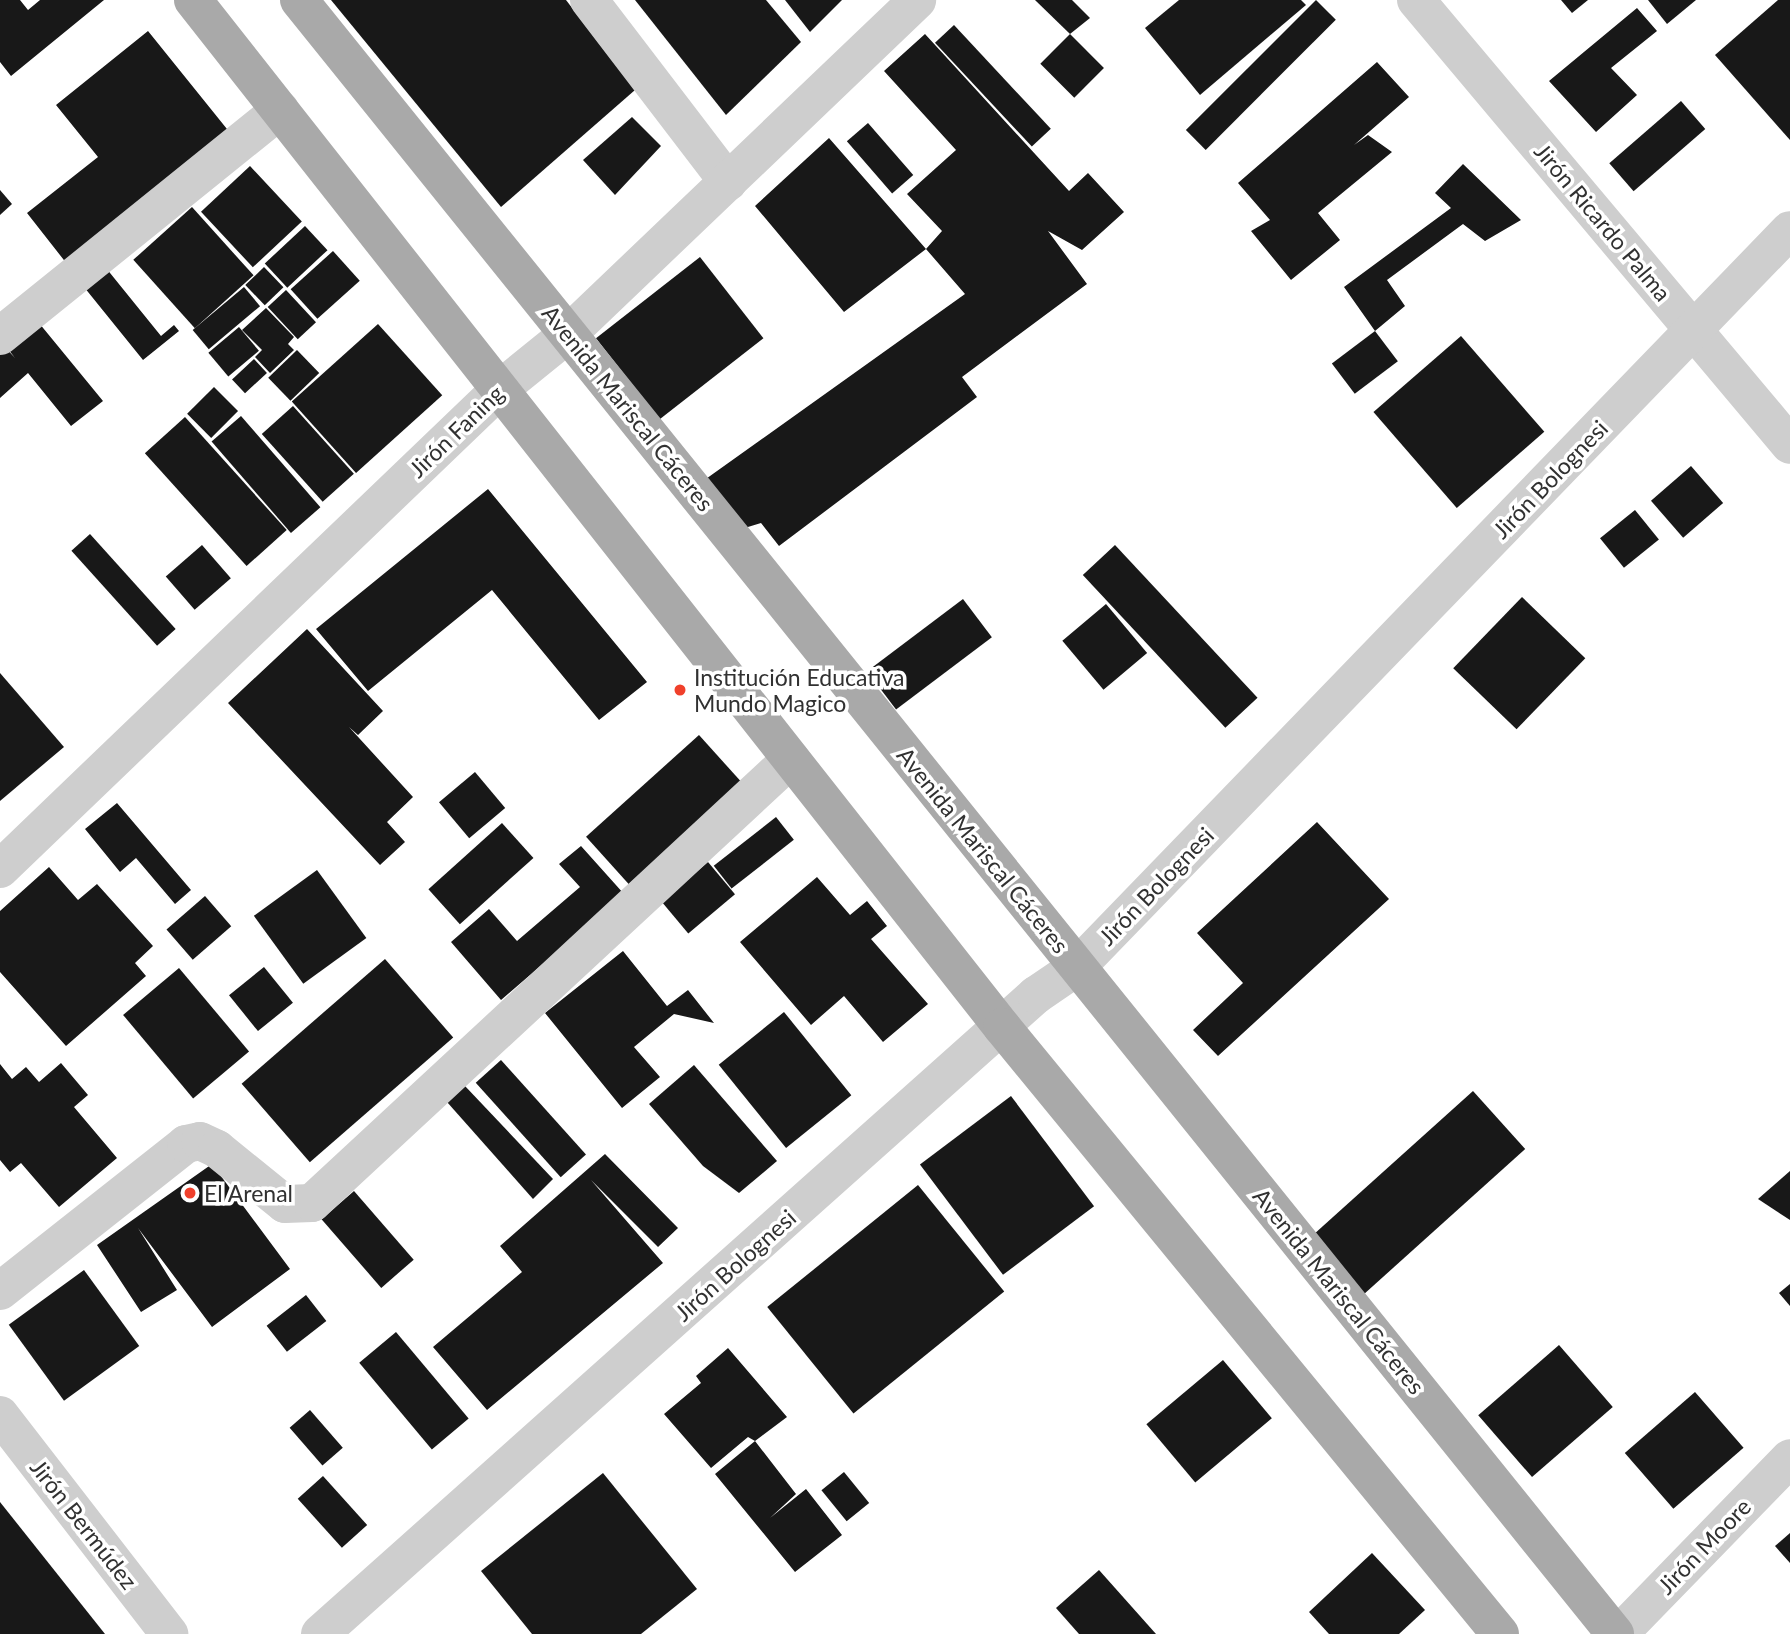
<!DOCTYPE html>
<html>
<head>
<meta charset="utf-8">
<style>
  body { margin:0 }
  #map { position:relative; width:1790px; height:1634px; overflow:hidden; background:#fff; font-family:Lato,sans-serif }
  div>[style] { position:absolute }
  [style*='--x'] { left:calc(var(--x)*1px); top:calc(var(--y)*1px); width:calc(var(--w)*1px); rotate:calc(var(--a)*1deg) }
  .building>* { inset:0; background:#181818; transform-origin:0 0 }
  .minor>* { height:38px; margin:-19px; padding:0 19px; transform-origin:19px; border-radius:19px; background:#cecece }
  .major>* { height:38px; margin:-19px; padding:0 19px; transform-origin:19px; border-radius:19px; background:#a9a9a9 }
  .dots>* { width:19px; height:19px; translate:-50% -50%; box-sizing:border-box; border:4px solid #fff; border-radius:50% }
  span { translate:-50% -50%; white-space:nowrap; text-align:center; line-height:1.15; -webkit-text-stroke:7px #fff; paint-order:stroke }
  .street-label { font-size:23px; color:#313131 }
  .poi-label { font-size:23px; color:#313131 }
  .left { translate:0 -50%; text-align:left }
</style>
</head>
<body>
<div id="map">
  <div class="building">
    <div style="clip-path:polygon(0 0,20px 0,28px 10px,40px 0,104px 0,11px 76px,0 62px)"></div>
    <div style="clip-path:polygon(331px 0,566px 0,635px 90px,501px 207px)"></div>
    <div style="clip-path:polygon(635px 0,766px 0,801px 42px,726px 115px)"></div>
    <div style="clip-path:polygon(785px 0,842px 0,810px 32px)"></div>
    <div style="clip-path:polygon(1035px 0,1072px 0,1090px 18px,1070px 34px)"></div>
    <div style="clip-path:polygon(1179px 0,1301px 0,1306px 5px,1200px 95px,1145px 28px)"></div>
    <div style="left:1316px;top:0;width:28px;height:184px;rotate:45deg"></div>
    <div style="clip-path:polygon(1561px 0,1588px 0,1572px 13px)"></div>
    <div style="clip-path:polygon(1648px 0,1696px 0,1667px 24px)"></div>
    <div style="clip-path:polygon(1778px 0,1790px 0,1790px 140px,1715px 55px)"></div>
    <div style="clip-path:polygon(1637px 8px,1657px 31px,1611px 68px,1637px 95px,1596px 132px,1549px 81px)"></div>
    <div style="left:954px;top:25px;width:142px;height:26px;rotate:47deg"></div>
    <div style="clip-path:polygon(148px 31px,231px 134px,67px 264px,27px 213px,98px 157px,56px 105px)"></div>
    <div style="clip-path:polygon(925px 34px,1069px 191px,1088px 173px,1124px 212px,1082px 250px,1048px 231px,1087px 284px,962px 377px,977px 397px,779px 546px,761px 523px,738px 530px,703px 481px,965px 294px,926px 249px,844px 312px,755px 206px,829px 138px,926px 249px,942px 231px,907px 194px,956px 150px,884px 71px)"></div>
    <div style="left:1070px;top:34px;width:48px;height:42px;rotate:45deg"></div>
    <div style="clip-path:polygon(1377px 62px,1409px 97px,1354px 145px,1368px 135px,1392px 152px,1318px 213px,1340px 240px,1291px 280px,1251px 231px,1270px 220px,1238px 183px)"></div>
    <div style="left:1681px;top:101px;width:37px;height:95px;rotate:49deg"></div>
    <div style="clip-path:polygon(632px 117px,661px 146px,615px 195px,583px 160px)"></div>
    <div style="left:868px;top:123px;width:69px;height:28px;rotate:49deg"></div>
    <div style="clip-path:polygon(1463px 164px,1521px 220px,1485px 241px,1463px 224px,1387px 280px,1405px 306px,1375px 331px,1344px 287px,1451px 208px,1435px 193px)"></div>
    <div style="left:250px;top:166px;width:76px;height:67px;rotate:47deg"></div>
    <div style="clip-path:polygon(0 190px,12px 204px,0 215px)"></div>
    <div style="left:192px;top:207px;width:92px;height:79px;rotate:48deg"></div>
    <div style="left:305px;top:226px;width:33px;height:55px;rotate:47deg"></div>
    <div style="left:333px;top:251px;width:40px;height:57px;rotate:48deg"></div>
    <div style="left:700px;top:257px;width:103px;height:132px;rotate:52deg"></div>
    <div style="left:264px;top:267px;width:28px;height:26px;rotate:46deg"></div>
    <div style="clip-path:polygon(106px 268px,161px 336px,174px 325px,179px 331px,143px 360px,84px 287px)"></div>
    <div style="left:244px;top:287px;width:25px;height:67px;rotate:50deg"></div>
    <div style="left:286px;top:290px;width:44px;height:25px;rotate:47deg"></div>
    <div style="clip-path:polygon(266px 308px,294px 337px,288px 344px,294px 350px,270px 373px,255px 357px,262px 350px,242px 330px)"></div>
    <div style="clip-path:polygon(39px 323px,103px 401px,71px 426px,28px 373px,0 398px,0 349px,4px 346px,15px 358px,8px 349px)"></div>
    <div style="left:378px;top:324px;width:96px;height:116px;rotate:48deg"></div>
    <div style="left:239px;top:327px;width:31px;height:40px;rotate:50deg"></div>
    <div style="left:1375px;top:331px;width:38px;height:54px;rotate:53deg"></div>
    <div style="left:1461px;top:336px;width:127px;height:116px;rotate:49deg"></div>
    <div style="left:297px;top:350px;width:32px;height:40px;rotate:46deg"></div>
    <div style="left:254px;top:359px;width:19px;height:30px;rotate:47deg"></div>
    <div style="left:214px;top:387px;width:34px;height:38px;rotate:45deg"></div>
    <div style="left:293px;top:406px;width:91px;height:42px;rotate:48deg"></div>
    <div style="left:241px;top:416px;width:121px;height:39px;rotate:49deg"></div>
    <div style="left:185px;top:417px;width:152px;height:54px;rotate:48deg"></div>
    <div style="left:1691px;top:466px;width:49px;height:53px;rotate:49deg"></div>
    <div style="clip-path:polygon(488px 489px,647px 682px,599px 720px,492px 590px,368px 691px,316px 629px)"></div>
    <div style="left:1635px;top:510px;width:38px;height:45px;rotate:51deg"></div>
    <div style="left:90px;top:534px;width:128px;height:25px;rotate:48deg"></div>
    <div style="left:202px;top:545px;width:44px;height:48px;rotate:49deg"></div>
    <div style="left:1115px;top:545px;width:209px;height:44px;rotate:47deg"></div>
    <div style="left:1522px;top:597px;width:88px;height:99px;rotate:44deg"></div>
    <div style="left:963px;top:599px;width:48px;height:120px;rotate:53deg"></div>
    <div style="left:1106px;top:604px;width:64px;height:57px;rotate:50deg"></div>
    <div style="clip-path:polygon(307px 629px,383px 711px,358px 735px,349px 727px,413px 797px,387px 822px,405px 842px,380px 865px,228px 703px)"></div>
    <div style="clip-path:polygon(0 673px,64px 747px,0 801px)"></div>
    <div style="left:699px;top:735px;width:64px;height:152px;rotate:48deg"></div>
    <div style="left:475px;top:772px;width:47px;height:47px;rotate:50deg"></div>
    <div style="clip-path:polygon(117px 803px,191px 890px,175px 904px,136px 858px,120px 872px,85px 829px)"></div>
    <div style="left:776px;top:817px;width:29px;height:79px;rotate:52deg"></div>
    <div style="clip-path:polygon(1317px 822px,1389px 899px,1218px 1056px,1193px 1030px,1243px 983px,1197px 933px)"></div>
    <div style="left:502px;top:823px;width:47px;height:99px;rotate:48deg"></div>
    <div style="clip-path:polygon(581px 846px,624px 894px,501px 1000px,451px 942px,489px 909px,517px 941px,580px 887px,559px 864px)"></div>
    <div style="left:708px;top:862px;width:42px;height:61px;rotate:50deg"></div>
    <div style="clip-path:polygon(49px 867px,78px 900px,97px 884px,153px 946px,135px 963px,146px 976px,66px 1046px,0 972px,0 911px)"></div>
    <div style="left:317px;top:870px;width:84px;height:78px;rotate:54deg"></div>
    <div style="clip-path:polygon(817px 877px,850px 915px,867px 901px,887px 926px,871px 939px,928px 1004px,883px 1042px,844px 996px,811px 1025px,740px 942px)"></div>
    <div style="left:205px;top:896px;width:40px;height:51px;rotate:49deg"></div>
    <div style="clip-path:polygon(623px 951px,667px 1006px,688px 990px,714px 1023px,674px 1014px,634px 1047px,660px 1077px,622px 1108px,545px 1013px)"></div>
    <div style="left:385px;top:959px;width:104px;height:190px;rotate:49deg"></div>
    <div style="left:264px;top:967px;width:46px;height:45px;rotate:51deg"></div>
    <div style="left:179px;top:968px;width:109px;height:73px;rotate:50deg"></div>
    <div style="left:784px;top:1012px;width:107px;height:84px;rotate:51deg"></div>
    <div style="left:501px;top:1060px;width:127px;height:34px;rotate:48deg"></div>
    <div style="clip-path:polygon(61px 1063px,88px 1095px,74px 1107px,117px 1158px,59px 1207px,21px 1163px,10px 1172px,0 1160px,0 1064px,12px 1079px,26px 1067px,39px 1082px)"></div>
    <div style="clip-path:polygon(694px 1065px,777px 1161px,739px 1193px,703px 1166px,649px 1104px)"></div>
    <div style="clip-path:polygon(465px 1086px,553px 1179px,533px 1199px,447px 1102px)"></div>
    <div style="left:1473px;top:1091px;width:78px;height:219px;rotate:48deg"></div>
    <div style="left:1011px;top:1096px;width:138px;height:114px;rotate:53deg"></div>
    <div style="clip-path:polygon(605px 1154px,678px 1228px,658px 1247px,591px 1180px,663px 1263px,487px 1410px,433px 1347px,522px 1272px,500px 1246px)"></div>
    <div style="clip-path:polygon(212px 1164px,290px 1269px,212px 1327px,138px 1228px,177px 1290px,141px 1312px,97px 1245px)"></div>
    <div style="clip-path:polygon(1790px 1171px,1790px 1220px,1758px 1199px)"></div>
    <div style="left:918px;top:1185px;width:137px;height:194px;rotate:51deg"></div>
    <div style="left:354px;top:1191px;width:91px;height:43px;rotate:49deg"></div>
    <div style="left:84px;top:1270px;width:94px;height:93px;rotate:54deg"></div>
    <div style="clip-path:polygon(1790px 1284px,1790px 1306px,1779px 1293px)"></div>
    <div style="left:306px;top:1295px;width:33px;height:50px;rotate:52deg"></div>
    <div style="left:396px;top:1332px;width:113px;height:48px;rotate:50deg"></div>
    <div style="left:1559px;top:1345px;width:82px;height:107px;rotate:49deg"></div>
    <div style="clip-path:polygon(728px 1348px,787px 1417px,755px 1441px,748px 1437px,711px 1468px,664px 1414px,701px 1383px,696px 1376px)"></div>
    <div style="left:1223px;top:1360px;width:76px;height:100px;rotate:50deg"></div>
    <div style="left:1695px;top:1392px;width:74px;height:93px;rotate:49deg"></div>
    <div style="left:310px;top:1410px;width:50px;height:27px;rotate:49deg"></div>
    <div style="clip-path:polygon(755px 1441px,796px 1494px,770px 1518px,806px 1489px,842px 1535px,795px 1572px,715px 1474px)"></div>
    <div style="left:844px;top:1472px;width:40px;height:29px;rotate:51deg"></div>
    <div style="clip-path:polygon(603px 1473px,697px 1589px,641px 1634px,532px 1634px,481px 1571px)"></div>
    <div style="left:323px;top:1476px;width:66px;height:34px;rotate:48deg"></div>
    <div style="clip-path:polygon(0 1502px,105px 1634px,0 1634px)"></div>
    <div style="clip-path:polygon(1790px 1533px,1790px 1563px,1775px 1546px)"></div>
    <div style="clip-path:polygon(1372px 1553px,1425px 1610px,1399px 1634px,1329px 1634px,1309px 1612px)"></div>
    <div style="clip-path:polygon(1099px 1570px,1156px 1634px,1079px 1634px,1056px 1608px)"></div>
  </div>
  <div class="minor">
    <div style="--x:589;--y:0;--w:229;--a:52.6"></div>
    <div style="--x:1416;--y:0;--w:581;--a:49.95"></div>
    <div style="--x:0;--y:336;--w:360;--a:-38.9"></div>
    <div style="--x:0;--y:869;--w:693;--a:-43.83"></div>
    <div style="--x:500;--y:389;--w:87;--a:-39"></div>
    <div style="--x:568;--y:334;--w:483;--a:-43.7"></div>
    <div style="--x:0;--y:1291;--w:237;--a:-38.3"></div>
    <div style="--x:186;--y:1144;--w:14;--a:-12"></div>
    <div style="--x:200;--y:1141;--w:19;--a:25"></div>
    <div style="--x:217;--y:1149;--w:87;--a:39"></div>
    <div style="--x:285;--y:1204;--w:27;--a:-2"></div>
    <div style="--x:312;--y:1203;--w:653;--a:-42.83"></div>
    <div style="--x:0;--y:1415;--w:277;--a:52.3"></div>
    <div style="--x:320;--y:1634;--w:960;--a:-41.75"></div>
    <div style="--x:1036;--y:995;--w:50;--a:-34.3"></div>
    <div style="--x:1077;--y:967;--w:1025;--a:-45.95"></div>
    <div style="--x:1619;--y:1634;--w:245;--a:-45.8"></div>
  </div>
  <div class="major">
    <div style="--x:193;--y:0;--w:1307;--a:51.77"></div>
    <div style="--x:1002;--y:1027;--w:785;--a:50.63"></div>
    <div style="--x:299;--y:0;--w:2098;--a:51.15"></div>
  </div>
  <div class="dots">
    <div style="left:680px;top:690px;background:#f0402b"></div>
    <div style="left:190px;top:1193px;background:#f0402b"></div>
  </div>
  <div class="street-label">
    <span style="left:1603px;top:222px;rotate:50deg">Jirón Ricardo Palma</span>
    <span style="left:628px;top:408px;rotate:51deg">Avenida Mariscal Cáceres</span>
    <span style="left:456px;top:431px;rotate:-44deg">Jirón Faning</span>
    <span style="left:1550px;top:479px;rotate:-46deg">Jirón Bolognesi</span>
    <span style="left:983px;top:850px;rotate:51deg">Avenida Mariscal Cáceres</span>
    <span style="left:1156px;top:886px;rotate:-46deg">Jirón Bolognesi</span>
    <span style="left:735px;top:1265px;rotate:-42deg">Jirón Bolognesi</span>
    <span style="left:1339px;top:1291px;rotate:51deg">Avenida Mariscal Cáceres</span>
    <span style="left:84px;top:1524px;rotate:52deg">Jirón Bermúdez</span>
    <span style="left:1704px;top:1546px;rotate:-46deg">Jirón Moore</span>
  </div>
  <div class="poi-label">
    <span class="left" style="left:694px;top:690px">Institución Educativa<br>Mundo Magico</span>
    <span class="left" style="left:204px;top:1193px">El Arenal</span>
  </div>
</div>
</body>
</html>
